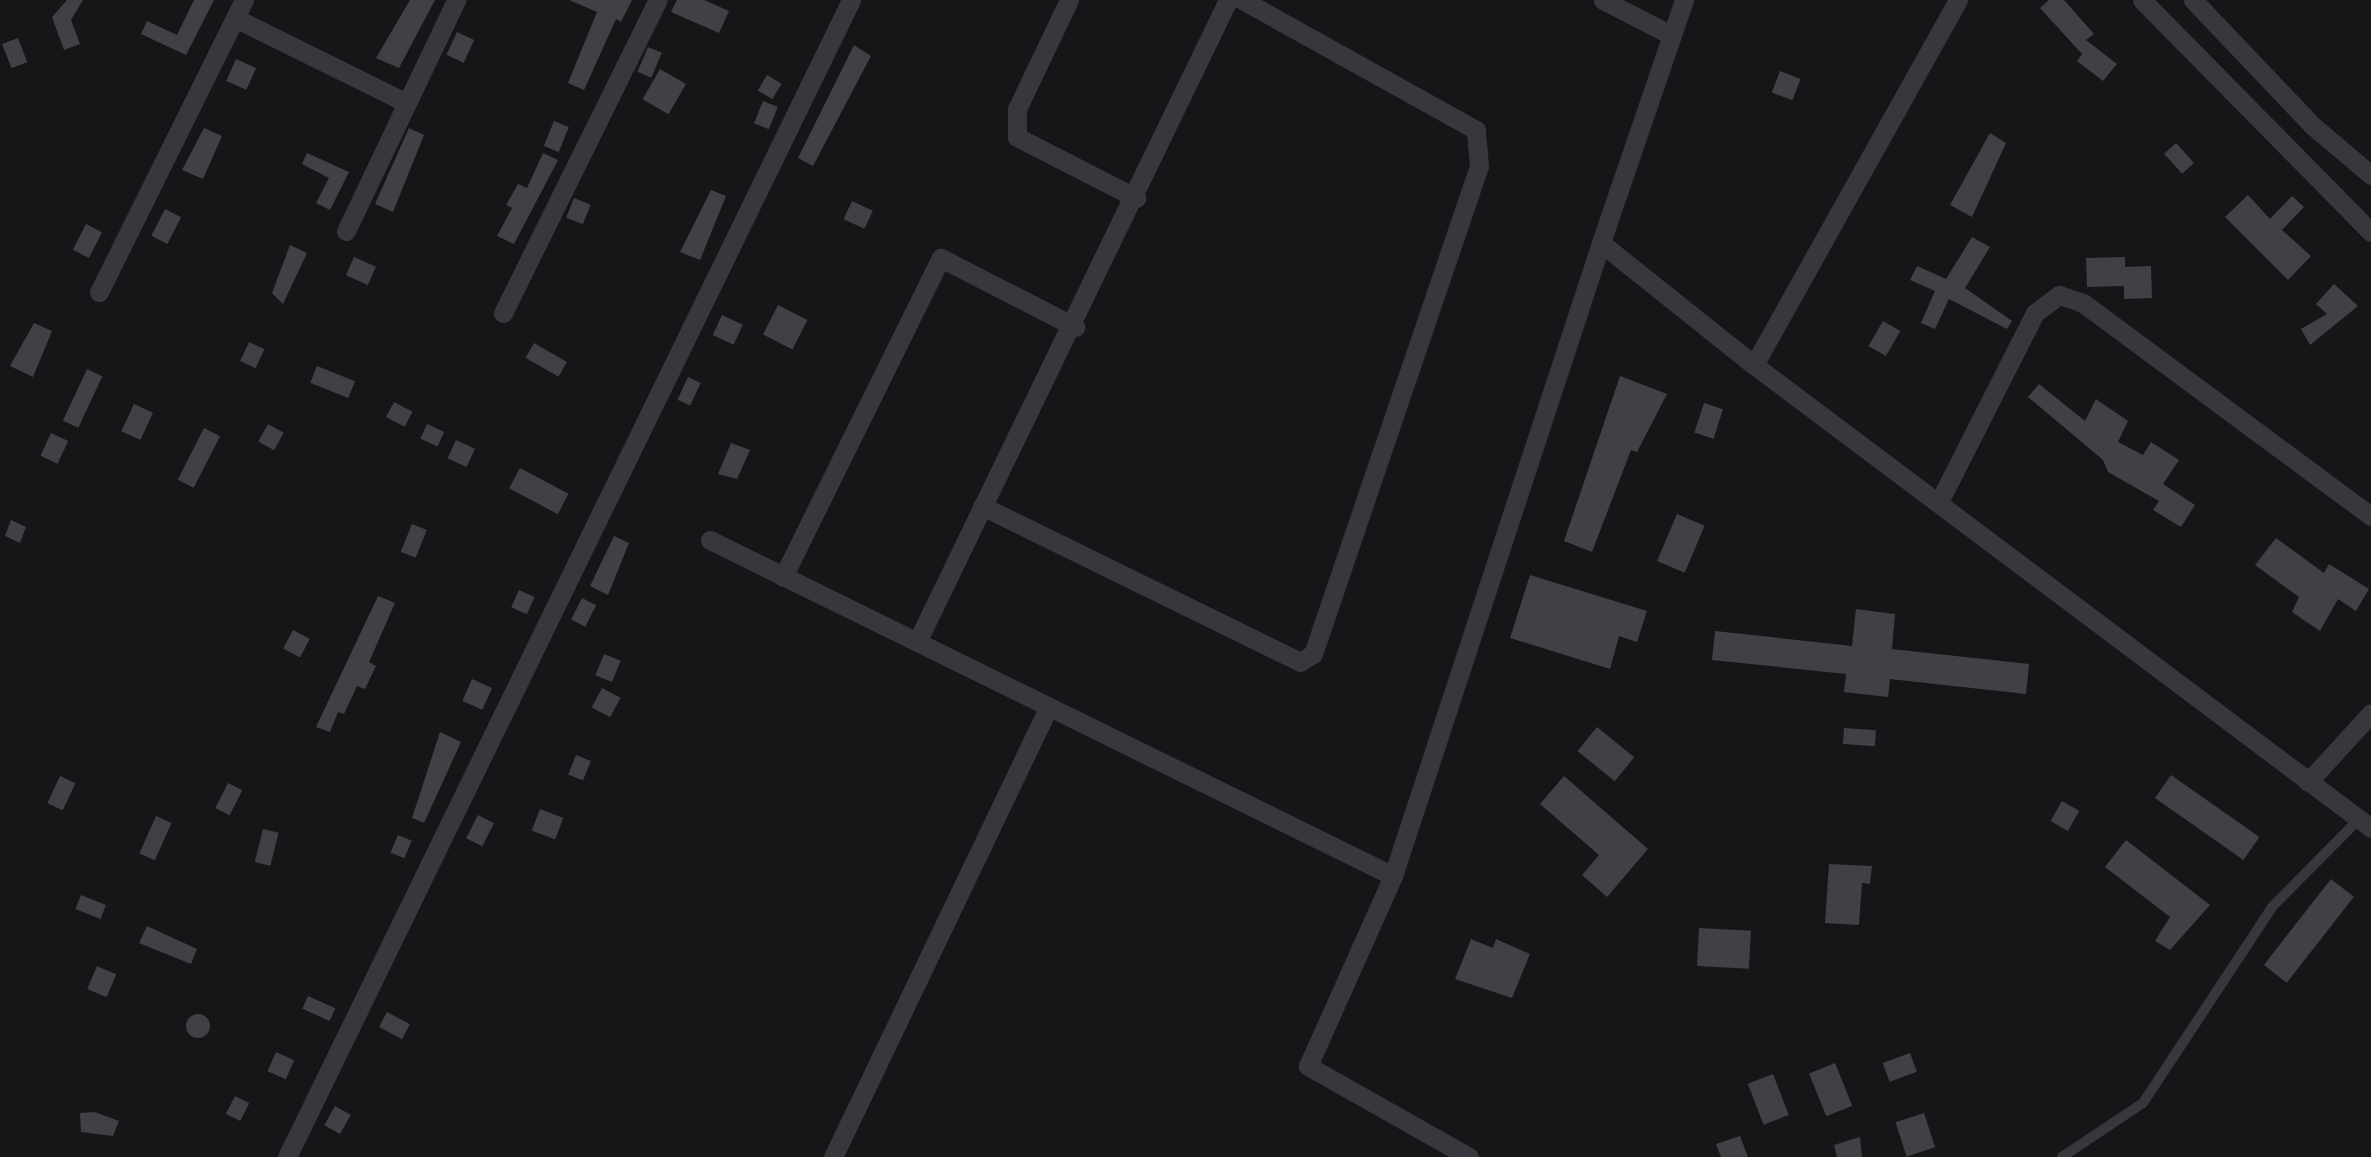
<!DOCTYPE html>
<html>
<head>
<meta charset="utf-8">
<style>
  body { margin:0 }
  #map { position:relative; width:2371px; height:1157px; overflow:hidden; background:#161618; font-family:"Fira Sans Condensed",sans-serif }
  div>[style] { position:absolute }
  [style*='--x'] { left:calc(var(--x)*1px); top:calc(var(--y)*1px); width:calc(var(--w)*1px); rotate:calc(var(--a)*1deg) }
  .building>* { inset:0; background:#404145; transform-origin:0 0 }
  .round { border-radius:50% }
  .lane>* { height:10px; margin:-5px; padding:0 5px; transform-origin:5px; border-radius:5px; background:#37383d }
  .street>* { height:19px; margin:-9.5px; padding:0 9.5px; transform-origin:9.5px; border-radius:9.5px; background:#37383d }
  span { translate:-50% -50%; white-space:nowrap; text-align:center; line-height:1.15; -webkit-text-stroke:5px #111113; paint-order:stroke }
</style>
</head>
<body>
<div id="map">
  <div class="building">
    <div style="clip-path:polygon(67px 0,83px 0,71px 20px,80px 44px,64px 50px,52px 17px)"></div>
    <div style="clip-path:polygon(194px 0,214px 0,186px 55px,141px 34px,147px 21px,177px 35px)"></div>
    <div style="clip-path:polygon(410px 0,435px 0,399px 68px,376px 58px)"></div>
    <div style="clip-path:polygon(569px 0,632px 0,621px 22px,616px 19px,584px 90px,568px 83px,597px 12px)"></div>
    <div style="clip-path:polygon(677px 0,704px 0,729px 11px,719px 33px,671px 12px)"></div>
    <div style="clip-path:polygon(2049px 0,2064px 0,2094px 34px,2086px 40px,2117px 64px,2103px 81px,2077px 61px,2082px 54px,2040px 8px)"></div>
    <div style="left:457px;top:32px;width:19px;height:25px;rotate:25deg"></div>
    <div style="left:18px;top:38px;width:26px;height:17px;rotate:69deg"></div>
    <div style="clip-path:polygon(854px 45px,871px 56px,813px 166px,798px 158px)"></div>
    <div style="left:648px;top:47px;width:15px;height:27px;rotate:23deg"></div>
    <div style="left:236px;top:59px;width:22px;height:24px;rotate:24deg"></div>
    <div style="left:660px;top:69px;width:30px;height:35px;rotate:30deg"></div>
    <div style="left:1780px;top:71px;width:22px;height:23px;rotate:21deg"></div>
    <div style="left:767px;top:75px;width:17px;height:18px;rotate:31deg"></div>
    <div style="left:763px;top:101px;width:16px;height:24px;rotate:22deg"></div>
    <div style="left:554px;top:121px;width:16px;height:27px;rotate:22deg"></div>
    <div style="clip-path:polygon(204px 128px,222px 136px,203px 179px,182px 170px)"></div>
    <div style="clip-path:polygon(409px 128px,424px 135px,393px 212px,375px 204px)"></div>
    <div style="clip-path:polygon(1990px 133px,2006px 143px,1972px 217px,1950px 205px)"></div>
    <div style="left:2176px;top:143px;width:27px;height:16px;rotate:48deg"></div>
    <div style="clip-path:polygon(307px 153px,349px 172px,330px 210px,316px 203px,329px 178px,302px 164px)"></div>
    <div style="clip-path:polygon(543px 153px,558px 160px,514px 244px,497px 236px,512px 208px,506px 205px,518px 184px,527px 188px)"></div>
    <div style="clip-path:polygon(711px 190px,726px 196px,700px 260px,680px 252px)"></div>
    <div style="clip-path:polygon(2248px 195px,2270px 219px,2292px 196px,2304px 207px,2282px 230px,2311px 256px,2288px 280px,2225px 217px)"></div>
    <div style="left:574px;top:198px;width:18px;height:21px;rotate:22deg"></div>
    <div style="left:852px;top:201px;width:23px;height:20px;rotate:25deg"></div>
    <div style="left:165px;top:209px;width:18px;height:30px;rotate:27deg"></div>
    <div style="left:86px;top:224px;width:18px;height:29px;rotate:27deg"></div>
    <div style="clip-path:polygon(1972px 237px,1990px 247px,1965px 288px,2012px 321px,2007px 329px,1949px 299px,1935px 329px,1921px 323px,1935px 291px,1910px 280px,1917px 266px,1946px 279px)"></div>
    <div style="clip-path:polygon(290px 245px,307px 253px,283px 304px,272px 293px)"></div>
    <div style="left:354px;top:257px;width:24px;height:20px;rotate:24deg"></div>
    <div style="clip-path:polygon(2125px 257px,2125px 267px,2151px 266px,2152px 298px,2124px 299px,2124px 286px,2087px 287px,2086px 258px)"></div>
    <div style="clip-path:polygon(2334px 284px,2358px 306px,2310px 345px,2301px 329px,2327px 314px,2316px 304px)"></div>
    <div style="left:778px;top:305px;width:33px;height:33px;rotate:27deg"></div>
    <div style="left:722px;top:315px;width:23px;height:22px;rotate:25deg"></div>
    <div style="left:1883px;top:321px;width:20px;height:29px;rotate:30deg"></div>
    <div style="clip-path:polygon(34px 323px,52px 331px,33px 377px,10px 366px)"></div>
    <div style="left:249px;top:342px;width:17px;height:21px;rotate:25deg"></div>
    <div style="left:534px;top:343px;width:38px;height:17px;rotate:30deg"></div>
    <div style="left:317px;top:366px;width:41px;height:18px;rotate:22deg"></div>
    <div style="left:87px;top:369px;width:17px;height:57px;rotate:25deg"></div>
    <div style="clip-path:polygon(1620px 376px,1667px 394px,1637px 452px,1631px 450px,1592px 552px,1564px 541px)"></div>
    <div style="left:688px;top:377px;width:14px;height:25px;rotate:25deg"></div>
    <div style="clip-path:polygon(2039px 384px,2085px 421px,2096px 399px,2128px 421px,2118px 442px,2143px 455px,2151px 442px,2179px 460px,2163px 484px,2195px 505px,2181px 527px,2153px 510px,2159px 501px,2108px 472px,2103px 460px,2028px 397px)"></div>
    <div style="left:394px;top:402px;width:21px;height:17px;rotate:28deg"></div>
    <div style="left:1704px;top:403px;width:20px;height:31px;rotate:18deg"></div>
    <div style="left:134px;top:404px;width:21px;height:30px;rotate:25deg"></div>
    <div style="left:268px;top:424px;width:18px;height:20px;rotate:29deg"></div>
    <div style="left:427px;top:424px;width:19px;height:16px;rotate:25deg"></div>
    <div style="left:204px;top:428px;width:18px;height:58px;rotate:27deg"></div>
    <div style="left:51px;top:433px;width:19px;height:25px;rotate:25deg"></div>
    <div style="left:456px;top:440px;width:21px;height:20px;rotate:25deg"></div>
    <div style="clip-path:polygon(731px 443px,750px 450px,737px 479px,718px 474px)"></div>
    <div style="left:520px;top:468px;width:55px;height:23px;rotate:28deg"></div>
    <div style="left:1677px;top:514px;width:30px;height:51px;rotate:23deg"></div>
    <div style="clip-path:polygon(11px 520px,26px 527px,20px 543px,5px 536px)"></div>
    <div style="left:412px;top:524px;width:16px;height:30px;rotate:22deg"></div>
    <div style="clip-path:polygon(614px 536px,629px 543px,608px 595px,590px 586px)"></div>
    <div style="clip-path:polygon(2276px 538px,2324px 573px,2329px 564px,2369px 589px,2356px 611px,2338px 599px,2320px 631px,2292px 612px,2299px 597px,2255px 565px)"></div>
    <div style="clip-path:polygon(1530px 575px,1647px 611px,1637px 642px,1619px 636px,1610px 669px,1510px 638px)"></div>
    <div style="left:519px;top:590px;width:17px;height:19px;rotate:24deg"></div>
    <div style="clip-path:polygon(378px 596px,395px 603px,369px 662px,376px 666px,365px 689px,357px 686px,344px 714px,338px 712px,330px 732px,316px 727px)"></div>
    <div style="left:582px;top:598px;width:16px;height:24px;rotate:27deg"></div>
    <div style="clip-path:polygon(1856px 609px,1895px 614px,1892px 649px,2029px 664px,2026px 694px,1890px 679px,1888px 697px,1844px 692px,1846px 674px,1712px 660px,1715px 631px,1852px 646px)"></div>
    <div style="left:293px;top:630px;width:19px;height:21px;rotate:28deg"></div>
    <div style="left:604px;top:654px;width:18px;height:23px;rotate:22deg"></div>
    <div style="left:472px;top:679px;width:22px;height:24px;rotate:24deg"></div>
    <div style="left:602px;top:688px;width:21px;height:22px;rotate:28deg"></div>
    <div style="left:1597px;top:727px;width:48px;height:31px;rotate:39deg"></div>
    <div style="left:1844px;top:728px;width:32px;height:16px;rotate:4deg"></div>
    <div style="clip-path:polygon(440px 732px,461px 742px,424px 823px,412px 818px)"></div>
    <div style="left:576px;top:755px;width:16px;height:21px;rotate:22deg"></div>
    <div style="left:2171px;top:775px;width:108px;height:28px;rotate:35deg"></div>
    <div style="left:60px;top:776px;width:17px;height:30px;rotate:25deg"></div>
    <div style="clip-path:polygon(1564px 776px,1648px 849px,1607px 897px,1582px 875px,1599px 855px,1540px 804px)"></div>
    <div style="left:228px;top:783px;width:16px;height:28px;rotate:27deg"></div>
    <div style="left:2062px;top:801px;width:20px;height:23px;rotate:30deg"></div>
    <div style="left:540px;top:809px;width:25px;height:23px;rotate:21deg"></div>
    <div style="left:478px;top:815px;width:18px;height:26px;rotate:27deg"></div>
    <div style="left:156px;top:816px;width:17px;height:41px;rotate:24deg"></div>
    <div style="left:263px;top:829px;width:16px;height:34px;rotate:14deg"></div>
    <div style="left:398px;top:835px;width:15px;height:19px;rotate:23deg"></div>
    <div style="clip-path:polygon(2126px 840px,2210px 905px,2170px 950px,2155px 941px,2170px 917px,2105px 867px)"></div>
    <div style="clip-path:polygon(1829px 864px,1872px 866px,1870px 884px,1862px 883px,1859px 925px,1825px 923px)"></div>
    <div style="left:2331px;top:879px;width:29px;height:109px;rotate:38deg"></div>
    <div style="left:81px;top:895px;width:27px;height:15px;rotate:22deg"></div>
    <div style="clip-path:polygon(147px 926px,197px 949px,191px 964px,139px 943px)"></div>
    <div style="left:1699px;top:928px;width:52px;height:38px;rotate:3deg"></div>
    <div style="clip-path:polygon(1471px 939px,1493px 948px,1496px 939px,1530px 954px,1512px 998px,1455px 979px)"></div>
    <div style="left:97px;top:966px;width:21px;height:25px;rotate:23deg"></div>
    <div style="left:308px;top:996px;width:30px;height:14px;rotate:24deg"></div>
    <div style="left:387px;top:1012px;width:26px;height:17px;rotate:28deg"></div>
    <div class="round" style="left:186px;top:1014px;width:24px;height:24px"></div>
    <div style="left:276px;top:1052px;width:20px;height:21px;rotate:24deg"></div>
    <div style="left:1910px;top:1053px;width:20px;height:29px;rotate:70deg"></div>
    <div style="left:1835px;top:1063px;width:46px;height:28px;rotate:68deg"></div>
    <div style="left:1773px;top:1074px;width:44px;height:27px;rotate:69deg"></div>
    <div style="left:235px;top:1096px;width:16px;height:20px;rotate:27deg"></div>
    <div style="left:335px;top:1106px;width:18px;height:22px;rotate:29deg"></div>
    <div style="clip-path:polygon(95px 1112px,119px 1121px,113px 1136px,81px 1132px,80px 1113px)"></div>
    <div style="left:1924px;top:1113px;width:36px;height:30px;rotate:72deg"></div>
    <div style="clip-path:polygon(1740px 1136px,1748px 1157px,1721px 1157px,1716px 1144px)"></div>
    <div style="clip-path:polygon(1860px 1137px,1862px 1157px,1837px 1157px,1834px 1145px)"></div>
  </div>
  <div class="lane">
    <div style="--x:2062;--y:1157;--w:97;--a:-33.7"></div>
    <div style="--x:2143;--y:1103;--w:235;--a:-56.6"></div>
    <div style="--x:2272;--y:907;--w:124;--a:-45.3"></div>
  </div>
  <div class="street">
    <div style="--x:1069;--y:0;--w:121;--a:115.5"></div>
    <div style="--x:1017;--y:109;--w:28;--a:90"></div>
    <div style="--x:1017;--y:137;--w:134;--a:27.1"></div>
    <div style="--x:1603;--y:0;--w:76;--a:27.2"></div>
    <div style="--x:1684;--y:0;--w:257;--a:108.9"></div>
    <div style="--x:1601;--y:243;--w:196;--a:38.6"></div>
    <div style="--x:1754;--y:365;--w:771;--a:36.88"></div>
    <div style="--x:2142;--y:0;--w:326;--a:45.4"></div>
    <div style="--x:2193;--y:0;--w:174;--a:46.4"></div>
    <div style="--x:2313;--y:126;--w:76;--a:40.2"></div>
    <div style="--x:235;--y:18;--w:190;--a:26.3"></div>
    <div style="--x:346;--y:231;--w:256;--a:-64.5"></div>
    <div style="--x:99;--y:292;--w:326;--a:-63.6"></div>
    <div style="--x:503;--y:313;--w:349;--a:-63.7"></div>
    <div style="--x:1754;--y:365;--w:418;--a:-60.8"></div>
    <div style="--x:1940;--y:500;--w:210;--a:-63.1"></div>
    <div style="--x:2035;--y:313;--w:30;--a:-37"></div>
    <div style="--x:2059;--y:295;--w:25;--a:18"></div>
    <div style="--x:2083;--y:303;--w:358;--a:36.5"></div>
    <div style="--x:982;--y:506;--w:354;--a:26.1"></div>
    <div style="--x:1300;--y:662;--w:15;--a:-32"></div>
    <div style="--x:1313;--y:654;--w:515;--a:-71.21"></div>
    <div style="--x:1479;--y:166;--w:36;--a:-95"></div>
    <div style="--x:1476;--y:130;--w:268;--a:-150.9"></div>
    <div style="--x:710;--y:540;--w:761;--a:26.19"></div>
    <div style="--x:783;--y:577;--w:356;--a:-63.7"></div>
    <div style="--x:941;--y:258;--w:151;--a:27.2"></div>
    <div style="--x:917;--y:642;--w:713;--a:-64.15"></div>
    <div style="--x:2308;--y:782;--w:93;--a:-47.6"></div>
    <div style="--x:287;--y:1157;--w:1287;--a:-64.01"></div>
    <div style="--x:833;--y:1157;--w:497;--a:-64.4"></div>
    <div style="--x:1469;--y:1157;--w:185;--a:-150.5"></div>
    <div style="--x:1308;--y:1066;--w:208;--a:-65.9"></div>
    <div style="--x:1393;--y:876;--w:666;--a:-71.81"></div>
  </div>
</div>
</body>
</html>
